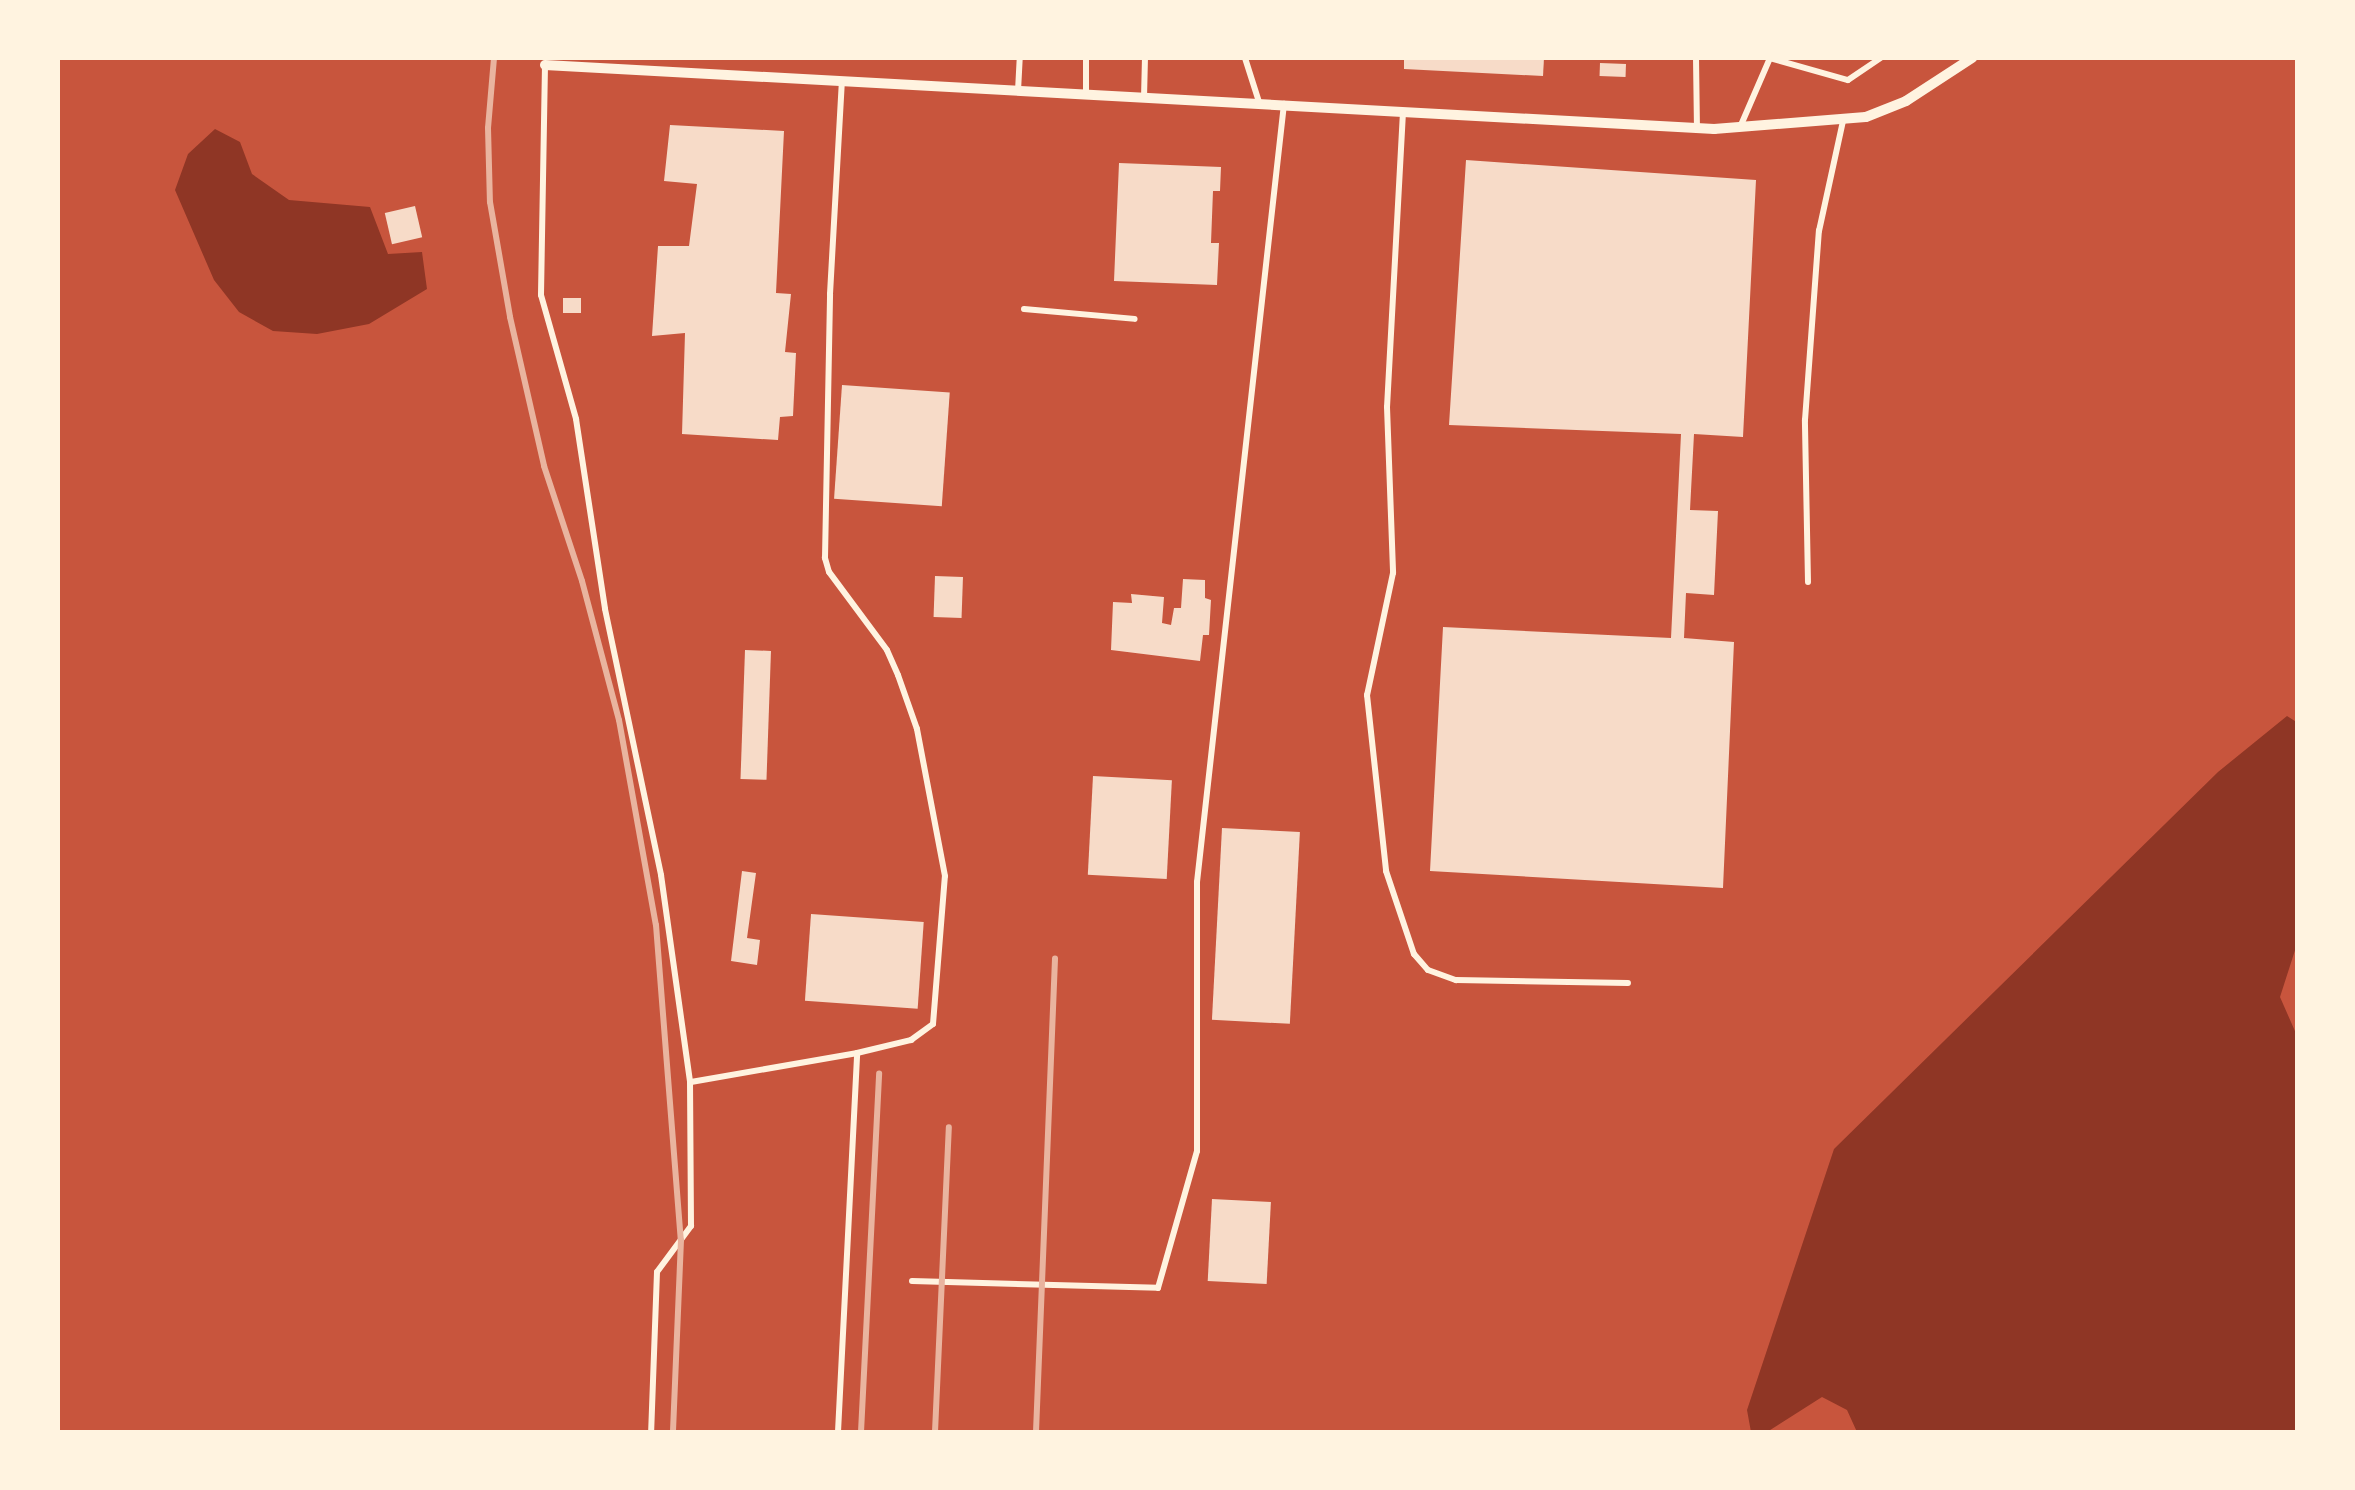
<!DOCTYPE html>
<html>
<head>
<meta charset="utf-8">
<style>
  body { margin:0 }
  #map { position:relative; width:2355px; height:1490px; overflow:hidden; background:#c8553d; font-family:"Fira Sans Condensed",sans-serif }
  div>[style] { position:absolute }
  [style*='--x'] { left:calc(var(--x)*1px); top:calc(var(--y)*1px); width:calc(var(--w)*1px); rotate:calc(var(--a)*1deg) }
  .water>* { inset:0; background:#8f3625 }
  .building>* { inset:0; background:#f7dbc8; transform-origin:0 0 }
  .service>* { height:6px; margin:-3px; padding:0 3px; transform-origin:3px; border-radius:3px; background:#fff3e0 }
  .minor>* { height:10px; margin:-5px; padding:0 5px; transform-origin:5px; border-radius:5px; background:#fff3e0 }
  .rail>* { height:6px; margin:-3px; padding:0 3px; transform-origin:3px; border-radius:3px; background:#e9b49f }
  span { translate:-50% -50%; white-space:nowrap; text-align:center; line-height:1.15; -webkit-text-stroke:8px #fff3e0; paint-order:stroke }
  .frame { position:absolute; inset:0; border:60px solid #fff3e0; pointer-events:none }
</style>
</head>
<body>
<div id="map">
  <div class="water">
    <div style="clip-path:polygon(215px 129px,240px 142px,252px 174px,289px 200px,370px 207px,388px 254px,422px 252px,427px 289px,369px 324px,317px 334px,273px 331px,239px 312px,214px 280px,175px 190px,188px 154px)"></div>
    <div style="clip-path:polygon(2287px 716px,2298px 723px,2298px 941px,2280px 997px,2298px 1038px,2297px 1432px,1857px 1432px,1847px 1410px,1822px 1397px,1767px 1432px,1751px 1432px,1747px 1410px,1834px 1149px,2218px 772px)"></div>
  </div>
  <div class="building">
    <div style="clip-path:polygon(1404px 58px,1544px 58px,1543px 76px,1404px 69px)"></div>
    <div style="left:1600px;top:63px;width:26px;height:13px;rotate:2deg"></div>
    <div style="clip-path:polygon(670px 125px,784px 131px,776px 293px,791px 294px,785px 352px,796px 353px,793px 416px,780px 417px,778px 440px,682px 434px,685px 333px,652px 336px,658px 246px,689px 246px,697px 184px,664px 181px)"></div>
    <div style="clip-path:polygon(1466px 160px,1756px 180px,1743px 437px,1694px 434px,1690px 510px,1718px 511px,1714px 595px,1686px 593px,1684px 638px,1734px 642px,1723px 888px,1430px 871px,1443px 627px,1671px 638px,1681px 434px,1449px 425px)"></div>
    <div style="clip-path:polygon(1119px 163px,1221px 167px,1220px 191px,1213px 191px,1211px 243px,1219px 243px,1217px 285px,1114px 281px)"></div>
    <div style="left:415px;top:206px;width:32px;height:31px;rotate:77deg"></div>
    <div style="left:581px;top:298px;width:15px;height:18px;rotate:90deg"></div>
    <div style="left:842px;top:385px;width:108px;height:114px;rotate:4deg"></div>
    <div style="left:935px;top:576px;width:28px;height:41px;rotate:2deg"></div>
    <div style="clip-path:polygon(1183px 579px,1205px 580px,1205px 598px,1211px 600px,1209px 635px,1203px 635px,1200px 661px,1111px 650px,1113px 602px,1132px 603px,1131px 594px,1164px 597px,1162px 623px,1171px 625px,1174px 608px,1181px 608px)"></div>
    <div style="left:745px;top:650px;width:26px;height:129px;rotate:2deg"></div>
    <div style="left:1093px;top:776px;width:79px;height:99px;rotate:3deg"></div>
    <div style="left:1222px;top:828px;width:78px;height:192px;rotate:3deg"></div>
    <div style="clip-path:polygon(742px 871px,756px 873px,747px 938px,760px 940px,757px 965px,731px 961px)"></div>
    <div style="left:811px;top:914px;width:113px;height:87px;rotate:4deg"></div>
    <div style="left:1212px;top:1199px;width:59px;height:82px;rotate:3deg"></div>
  </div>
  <div class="service">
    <div style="--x:1086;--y:58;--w:35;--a:90"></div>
    <div style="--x:1245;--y:58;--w:46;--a:72.3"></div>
    <div style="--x:1696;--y:58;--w:71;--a:89.2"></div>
    <div style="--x:1770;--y:58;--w:81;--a:15.8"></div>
    <div style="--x:1848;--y:80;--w:40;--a:-34"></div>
    <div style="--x:545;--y:65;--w:230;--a:91"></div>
    <div style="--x:541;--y:295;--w:129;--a:74.2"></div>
    <div style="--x:576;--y:419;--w:192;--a:81.3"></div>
    <div style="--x:605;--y:609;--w:272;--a:78.1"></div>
    <div style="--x:661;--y:875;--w:209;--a:82"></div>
    <div style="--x:690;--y:1082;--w:144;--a:89.6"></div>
    <div style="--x:691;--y:1226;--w:57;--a:126.5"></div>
    <div style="--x:657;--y:1272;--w:160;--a:92.1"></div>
    <div style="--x:1018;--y:91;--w:33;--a:-87"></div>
    <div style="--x:1144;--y:98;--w:40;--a:-88.6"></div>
    <div style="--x:1403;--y:112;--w:295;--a:93.1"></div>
    <div style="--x:1387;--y:407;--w:166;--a:87.9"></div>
    <div style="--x:1393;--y:573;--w:125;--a:102"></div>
    <div style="--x:1367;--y:695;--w:177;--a:83.8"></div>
    <div style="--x:1386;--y:871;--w:88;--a:71.4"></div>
    <div style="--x:1414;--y:954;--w:21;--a:49"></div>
    <div style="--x:1428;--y:970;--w:30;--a:20"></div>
    <div style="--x:1456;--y:980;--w:172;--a:1"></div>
    <div style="--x:1741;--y:125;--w:73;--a:-66.6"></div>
    <div style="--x:1024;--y:309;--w:111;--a:5.1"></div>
    <div style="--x:1808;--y:582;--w:162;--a:-91.1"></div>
    <div style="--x:1805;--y:420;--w:190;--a:-85.8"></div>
    <div style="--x:1819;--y:231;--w:113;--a:-77.7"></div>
    <div style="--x:691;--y:1082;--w:169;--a:-9.9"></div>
    <div style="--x:912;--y:1281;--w:246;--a:1.6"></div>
    <div style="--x:1158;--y:1288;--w:142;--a:-74.1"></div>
    <div style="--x:1197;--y:1151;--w:269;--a:-90"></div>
    <div style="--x:1197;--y:882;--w:783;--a:-83.62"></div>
    <div style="--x:838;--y:1432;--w:379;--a:-87.1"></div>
    <div style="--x:857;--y:1053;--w:56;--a:-13.5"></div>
    <div style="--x:911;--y:1040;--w:27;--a:-36"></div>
    <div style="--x:933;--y:1024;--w:148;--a:-85.4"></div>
    <div style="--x:945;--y:876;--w:150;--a:-100.8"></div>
    <div style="--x:917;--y:729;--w:57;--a:-109.4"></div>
    <div style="--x:898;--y:675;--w:27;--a:-114"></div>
    <div style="--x:887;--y:650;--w:97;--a:-126.6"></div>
    <div style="--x:829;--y:572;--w:15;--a:-106"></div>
    <div style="--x:825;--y:558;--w:264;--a:-88.9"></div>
    <div style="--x:830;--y:294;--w:213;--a:-86.8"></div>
  </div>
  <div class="minor">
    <div style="--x:545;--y:65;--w:1171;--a:3.13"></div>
    <div style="--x:1714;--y:129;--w:152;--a:-4.5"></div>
    <div style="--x:1866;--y:117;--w:43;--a:-21.8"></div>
    <div style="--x:1906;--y:101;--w:79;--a:-33.1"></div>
  </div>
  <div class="rail">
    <div style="--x:494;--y:58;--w:70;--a:94.9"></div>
    <div style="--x:488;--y:128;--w:74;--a:88.5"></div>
    <div style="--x:490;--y:202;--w:117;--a:80.1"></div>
    <div style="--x:510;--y:317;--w:153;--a:77.1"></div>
    <div style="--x:544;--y:466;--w:121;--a:71.7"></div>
    <div style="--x:582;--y:581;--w:144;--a:75.1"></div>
    <div style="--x:619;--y:720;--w:208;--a:79.8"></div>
    <div style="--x:656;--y:925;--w:316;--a:85.5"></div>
    <div style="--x:681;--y:1240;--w:192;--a:92.4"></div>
    <div style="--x:861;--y:1432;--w:359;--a:-87.1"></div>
    <div style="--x:935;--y:1432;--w:305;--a:-87.4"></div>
    <div style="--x:1036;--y:1432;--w:474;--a:-87.7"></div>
  </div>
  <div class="frame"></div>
</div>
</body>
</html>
